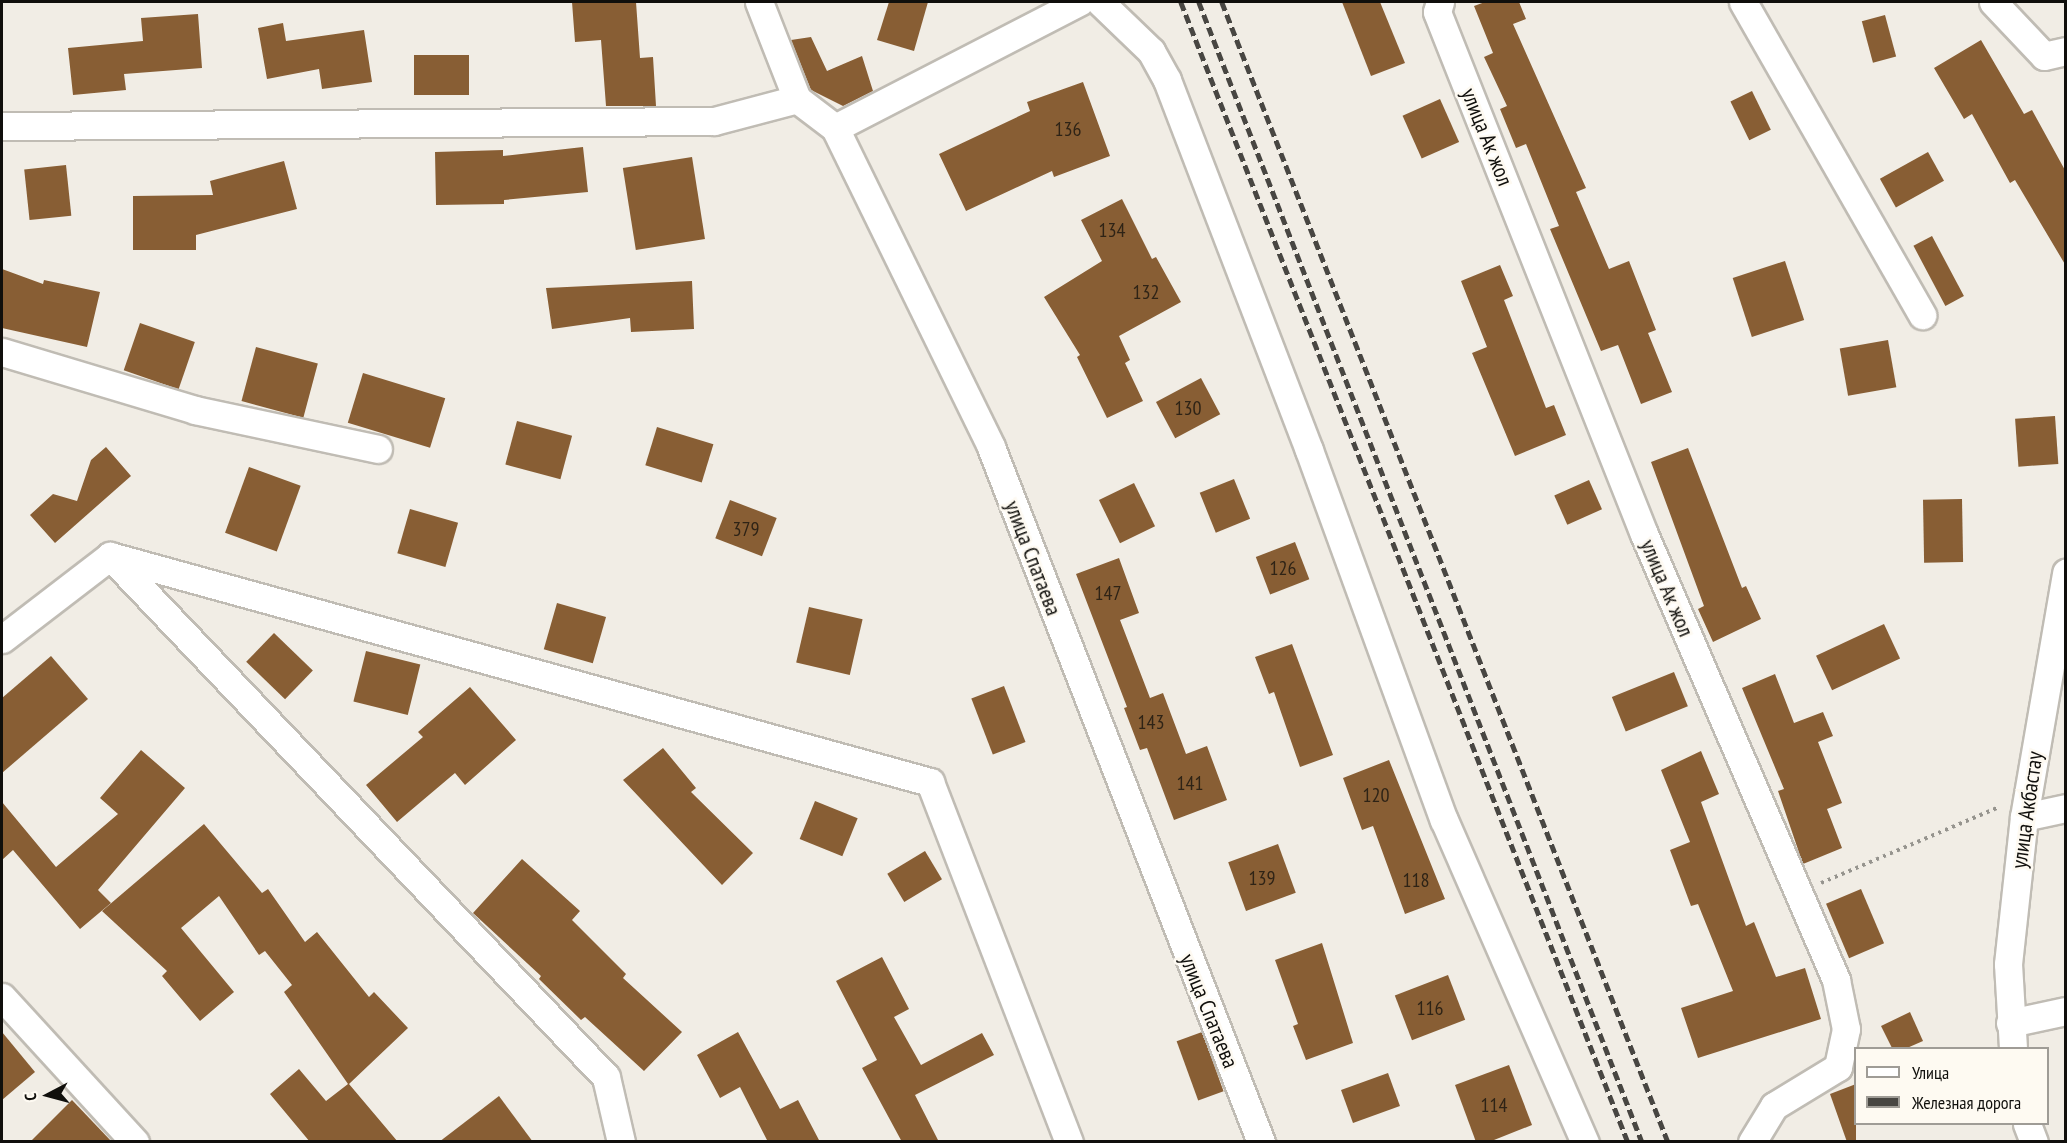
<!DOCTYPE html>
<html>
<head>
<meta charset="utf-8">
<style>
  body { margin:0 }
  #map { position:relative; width:2067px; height:1143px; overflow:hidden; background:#f1ede5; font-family:"PT Sans Narrow",sans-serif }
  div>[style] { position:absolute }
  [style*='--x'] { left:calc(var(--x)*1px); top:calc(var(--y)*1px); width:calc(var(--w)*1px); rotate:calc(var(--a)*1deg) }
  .building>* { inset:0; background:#885e34; transform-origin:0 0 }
  .path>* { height:4px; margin-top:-2px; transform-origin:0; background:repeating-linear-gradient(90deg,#96948e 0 3px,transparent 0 7.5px) }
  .roads { filter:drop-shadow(2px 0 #c0bcb4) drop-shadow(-2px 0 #c0bcb4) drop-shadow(0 2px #c0bcb4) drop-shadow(0 -2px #c0bcb4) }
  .minor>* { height:27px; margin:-13.5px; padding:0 13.5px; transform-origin:13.5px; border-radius:13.5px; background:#fff }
  .rail>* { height:4.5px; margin-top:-2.25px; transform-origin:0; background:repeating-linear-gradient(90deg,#484642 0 9px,transparent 0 13.5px) }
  span { translate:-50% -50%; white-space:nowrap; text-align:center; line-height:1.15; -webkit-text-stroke:5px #fefaf2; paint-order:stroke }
  .number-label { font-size:20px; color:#2e2316 }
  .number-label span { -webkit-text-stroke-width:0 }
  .street-label { font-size:22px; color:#100f0c }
  .frame { position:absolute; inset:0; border:3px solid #100f0c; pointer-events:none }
  .legend { position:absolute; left:1854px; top:1047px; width:195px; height:78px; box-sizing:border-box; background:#fefaf2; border:2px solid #9f9c96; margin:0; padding:8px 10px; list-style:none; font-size:18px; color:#100f0c }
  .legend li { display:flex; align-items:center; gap:12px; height:30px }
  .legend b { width:30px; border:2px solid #9f9c96 }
  .north { position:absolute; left:18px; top:1065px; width:60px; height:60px; -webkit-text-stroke:4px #fefaf2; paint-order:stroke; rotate:264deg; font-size:16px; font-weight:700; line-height:24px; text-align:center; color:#100f0c }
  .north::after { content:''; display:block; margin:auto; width:21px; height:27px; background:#100f0c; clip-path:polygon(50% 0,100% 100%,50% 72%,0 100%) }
</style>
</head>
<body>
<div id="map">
  <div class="building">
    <div style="clip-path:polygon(572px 2px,636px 2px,640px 58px,653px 57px,656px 106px,606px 106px,601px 40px,575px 42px)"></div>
    <div style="clip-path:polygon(889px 2px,928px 2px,914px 51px,877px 40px)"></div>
    <div style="clip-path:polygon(1342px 2px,1380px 2px,1405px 63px,1371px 76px)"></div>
    <div style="clip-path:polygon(1485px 2px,1519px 2px,1526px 19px,1513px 24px,1586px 188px,1576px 192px,1609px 269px,1629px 261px,1656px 330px,1648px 333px,1672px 392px,1641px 404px,1618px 345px,1601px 351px,1550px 229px,1559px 226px,1526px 144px,1516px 148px,1500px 109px,1507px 106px,1484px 57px,1493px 53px,1474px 6px)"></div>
    <div style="clip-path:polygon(198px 14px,202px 68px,124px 74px,126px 90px,73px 95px,68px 48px,143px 41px,141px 18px)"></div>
    <div style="left:1885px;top:15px;width:43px;height:24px;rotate:75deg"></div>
    <div style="clip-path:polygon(283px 23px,286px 41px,364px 30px,372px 82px,322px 89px,319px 69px,267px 79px,258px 28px)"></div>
    <div style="clip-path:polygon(811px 37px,827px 71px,862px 56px,873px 91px,843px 106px,811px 90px,791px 40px)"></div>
    <div style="clip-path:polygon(1981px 40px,2024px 114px,2032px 110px,2066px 172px,2066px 266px,2015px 180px,2010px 183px,1972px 114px,1964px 119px,1934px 68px)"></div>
    <div style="left:469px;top:55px;width:40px;height:55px;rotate:90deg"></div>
    <div style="clip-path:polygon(1083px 82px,1110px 156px,1054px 177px,1052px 171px,966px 211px,939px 154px,1030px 111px,1027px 102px)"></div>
    <div style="left:1752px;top:91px;width:43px;height:24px;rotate:64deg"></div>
    <div style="left:1440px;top:99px;width:47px;height:41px;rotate:66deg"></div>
    <div style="clip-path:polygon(583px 147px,588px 192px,504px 200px,504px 204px,436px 205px,435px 152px,503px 150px,503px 156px)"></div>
    <div style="left:1928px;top:152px;width:33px;height:55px;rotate:61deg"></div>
    <div style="left:692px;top:157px;width:83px;height:70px;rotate:81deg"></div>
    <div style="clip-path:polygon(284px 161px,297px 209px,196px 235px,196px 250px,133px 250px,133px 196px,213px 195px,210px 181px)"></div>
    <div style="left:66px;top:165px;width:51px;height:42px;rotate:84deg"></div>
    <div style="clip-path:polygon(1122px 199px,1152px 259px,1156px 257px,1181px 302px,1119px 336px,1130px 360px,1125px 363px,1143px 401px,1107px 418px,1077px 357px,1080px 355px,1044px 297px,1102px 261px,1081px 220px)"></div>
    <div style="left:1932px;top:236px;width:68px;height:21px;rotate:62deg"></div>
    <div style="left:1785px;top:261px;width:62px;height:55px;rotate:72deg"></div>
    <div style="clip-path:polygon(1500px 265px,1513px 296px,1504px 300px,1546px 408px,1554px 405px,1566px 435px,1515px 456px,1472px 353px,1487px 347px,1461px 281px)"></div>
    <div style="clip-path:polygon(2px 269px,43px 284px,44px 280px,100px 292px,87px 347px,2px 328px)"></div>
    <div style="clip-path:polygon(692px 281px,694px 329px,631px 332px,630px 318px,552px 329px,546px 288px)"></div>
    <div style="left:140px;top:323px;width:58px;height:50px;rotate:19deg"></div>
    <div style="left:1888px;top:340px;width:48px;height:49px;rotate:80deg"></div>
    <div style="left:256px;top:347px;width:64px;height:56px;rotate:15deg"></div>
    <div style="left:363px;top:373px;width:86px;height:52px;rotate:17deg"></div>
    <div style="left:1201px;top:378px;width:41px;height:51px;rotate:62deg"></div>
    <div style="left:2055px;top:416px;width:48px;height:40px;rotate:86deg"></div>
    <div style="left:517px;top:421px;width:57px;height:45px;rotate:15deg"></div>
    <div style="left:657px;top:427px;width:59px;height:40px;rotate:17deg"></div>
    <div style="clip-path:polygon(106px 447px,131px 476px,55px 543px,30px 515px,53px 494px,77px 501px,91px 460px)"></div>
    <div style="clip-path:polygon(1688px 448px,1742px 588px,1746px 586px,1761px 619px,1713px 642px,1698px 609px,1704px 606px,1651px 462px)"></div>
    <div style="left:249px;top:467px;width:55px;height:70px;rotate:20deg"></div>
    <div style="left:1234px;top:479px;width:43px;height:37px;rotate:68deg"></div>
    <div style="left:1589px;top:480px;width:32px;height:38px;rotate:66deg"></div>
    <div style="left:1134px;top:483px;width:48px;height:39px;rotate:64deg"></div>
    <div style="left:1962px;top:499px;width:63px;height:39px;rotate:89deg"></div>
    <div style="left:730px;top:500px;width:50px;height:41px;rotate:21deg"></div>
    <div style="left:410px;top:509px;width:50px;height:46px;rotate:16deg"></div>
    <div style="left:1295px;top:542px;width:40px;height:42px;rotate:69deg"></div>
    <div style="clip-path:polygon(1119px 558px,1139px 613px,1120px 620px,1150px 698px,1163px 693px,1186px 754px,1207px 746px,1227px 800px,1174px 820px,1147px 748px,1140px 750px,1124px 708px,1127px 707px,1076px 574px)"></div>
    <div style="left:557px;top:603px;width:51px;height:48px;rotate:16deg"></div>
    <div style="left:809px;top:607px;width:55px;height:57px;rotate:13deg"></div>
    <div style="left:1884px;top:624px;width:38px;height:75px;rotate:65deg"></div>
    <div style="left:274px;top:633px;width:54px;height:40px;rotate:44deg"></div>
    <div style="clip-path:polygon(1292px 644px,1333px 755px,1300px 767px,1274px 692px,1269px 694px,1255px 657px)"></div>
    <div style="left:366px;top:651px;width:56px;height:52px;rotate:14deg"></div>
    <div style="clip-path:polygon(51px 656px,88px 699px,2px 773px,2px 698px)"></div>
    <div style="left:1674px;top:672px;width:37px;height:67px;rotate:68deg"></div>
    <div style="clip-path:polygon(1775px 674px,1794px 723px,1823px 712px,1833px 736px,1818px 742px,1842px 803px,1827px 809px,1842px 848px,1803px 864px,1778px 791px,1784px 789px,1742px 688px)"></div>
    <div style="left:1004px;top:686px;width:60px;height:35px;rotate:69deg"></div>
    <div style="clip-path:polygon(470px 687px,516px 740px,465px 785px,455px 773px,397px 822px,366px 785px,423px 737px,418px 732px)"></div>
    <div style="clip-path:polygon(663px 748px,696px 788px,691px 792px,753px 853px,722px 885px,623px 780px)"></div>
    <div style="clip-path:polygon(141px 750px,185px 788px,98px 890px,111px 903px,80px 929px,13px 850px,2px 860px,2px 802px,56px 867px,118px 814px,100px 798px)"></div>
    <div style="clip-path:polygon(1701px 751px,1719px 794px,1701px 802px,1746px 926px,1754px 922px,1776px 977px,1805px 968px,1821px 1019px,1698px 1058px,1681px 1008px,1733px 991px,1698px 904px,1691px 906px,1670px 850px,1690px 842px,1661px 770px)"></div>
    <div style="clip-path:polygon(1389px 760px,1445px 899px,1405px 914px,1373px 826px,1362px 830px,1343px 778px)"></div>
    <div style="left:815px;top:801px;width:46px;height:41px;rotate:22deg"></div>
    <div style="clip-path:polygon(204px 824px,262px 893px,268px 889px,305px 942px,317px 932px,369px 997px,374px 992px,408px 1028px,349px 1084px,398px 1142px,310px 1142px,270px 1094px,299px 1069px,326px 1101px,348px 1084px,284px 992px,292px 985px,265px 951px,259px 955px,219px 896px,181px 928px,234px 992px,200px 1021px,162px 976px,167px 971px,102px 911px)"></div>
    <div style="left:1278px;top:844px;width:52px;height:53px;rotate:70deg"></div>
    <div style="left:925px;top:851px;width:33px;height:44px;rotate:59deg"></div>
    <div style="clip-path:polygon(522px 859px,580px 911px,572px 920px,626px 974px,623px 978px,682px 1032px,644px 1071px,585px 1017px,581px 1020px,539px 979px,541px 976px,473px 913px)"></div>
    <div style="left:1861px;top:889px;width:59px;height:38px;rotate:67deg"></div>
    <div style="clip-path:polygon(1322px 943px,1353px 1043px,1306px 1060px,1293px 1026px,1298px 1024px,1275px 960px)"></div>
    <div style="clip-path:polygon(882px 957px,909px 1009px,894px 1017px,921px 1065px,982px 1033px,994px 1055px,915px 1095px,939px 1142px,902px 1142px,862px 1068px,877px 1060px,836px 981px)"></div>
    <div style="left:1448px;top:975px;width:48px;height:57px;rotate:69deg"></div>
    <div style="clip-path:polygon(1910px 1012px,1923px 1041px,1907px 1048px,1892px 1048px,1881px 1026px)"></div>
    <div style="clip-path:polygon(2px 1032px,35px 1072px,2px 1100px)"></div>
    <div style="clip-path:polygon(738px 1032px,780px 1109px,798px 1100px,820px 1142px,768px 1142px,740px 1087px,720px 1098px,697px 1055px)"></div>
    <div style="left:1202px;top:1032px;width:63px;height:27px;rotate:70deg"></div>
    <div style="clip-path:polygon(1509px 1065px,1532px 1125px,1489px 1142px,1476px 1142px,1455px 1085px)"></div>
    <div style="left:1388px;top:1073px;width:35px;height:50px;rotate:70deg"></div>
    <div style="clip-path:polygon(1856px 1084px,1856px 1142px,1847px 1142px,1830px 1094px)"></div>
    <div style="clip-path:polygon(499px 1096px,533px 1142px,439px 1142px)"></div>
    <div style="clip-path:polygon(72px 1100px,112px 1142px,30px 1142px)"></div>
  </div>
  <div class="path">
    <div style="--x:1821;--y:883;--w:194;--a:-23.1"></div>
  </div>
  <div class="roads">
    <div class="minor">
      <div style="--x:759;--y:2;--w:104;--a:68.6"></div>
      <div style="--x:797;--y:99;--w:48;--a:37.3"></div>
      <div style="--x:835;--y:128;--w:355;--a:63.9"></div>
      <div style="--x:991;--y:447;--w:746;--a:68.77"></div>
      <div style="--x:1100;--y:2;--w:71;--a:43.9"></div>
      <div style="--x:1151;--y:51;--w:33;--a:61"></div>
      <div style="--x:1167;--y:80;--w:396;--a:69"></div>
      <div style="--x:1309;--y:450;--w:394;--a:70"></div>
      <div style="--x:1444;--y:820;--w:352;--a:66.4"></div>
      <div style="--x:1440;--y:2;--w:10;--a:107"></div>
      <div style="--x:1437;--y:12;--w:562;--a:68.37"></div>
      <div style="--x:1644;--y:534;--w:486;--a:66.7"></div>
      <div style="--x:1836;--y:980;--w:50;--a:78.5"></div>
      <div style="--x:1846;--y:1029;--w:39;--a:102"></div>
      <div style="--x:1838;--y:1067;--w:75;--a:148.6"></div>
      <div style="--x:1774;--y:1106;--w:42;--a:121.4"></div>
      <div style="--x:1743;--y:2;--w:361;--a:60.2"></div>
      <div style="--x:1993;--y:2;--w:74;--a:46.6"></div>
      <div style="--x:2044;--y:56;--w:23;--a:-13"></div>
      <div style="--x:2;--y:126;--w:712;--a:-0.4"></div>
      <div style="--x:714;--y:121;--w:86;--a:-14.8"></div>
      <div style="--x:835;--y:128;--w:275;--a:-27.3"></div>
      <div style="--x:2;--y:352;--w:202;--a:16.7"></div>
      <div style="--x:195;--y:410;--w:187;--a:12"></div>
      <div style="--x:110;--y:556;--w:851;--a:15.41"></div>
      <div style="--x:930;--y:782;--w:386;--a:68.9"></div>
      <div style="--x:2;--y:639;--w:136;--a:-37.5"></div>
      <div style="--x:110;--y:556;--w:719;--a:46.41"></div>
      <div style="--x:606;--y:1077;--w:67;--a:77"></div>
      <div style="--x:2024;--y:817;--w:43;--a:-12.1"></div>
      <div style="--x:2;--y:997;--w:197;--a:47.5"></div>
      <div style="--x:2010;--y:1023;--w:57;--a:-12.1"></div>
      <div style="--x:2013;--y:1048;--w:84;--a:-93.4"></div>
      <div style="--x:2008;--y:964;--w:148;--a:-83.8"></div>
      <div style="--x:2024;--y:817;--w:248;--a:-80.2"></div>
      <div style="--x:2027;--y:1124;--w:19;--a:69"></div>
    </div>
  </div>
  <div class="rail">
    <div style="--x:1181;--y:2;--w:1225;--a:68.59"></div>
    <div style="--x:1199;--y:2;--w:1223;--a:68.76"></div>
    <div style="--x:1222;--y:2;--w:1224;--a:68.63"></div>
  </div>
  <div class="number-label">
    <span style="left:1068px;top:129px">136</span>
    <span style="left:1112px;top:230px">134</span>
    <span style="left:1146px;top:292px">132</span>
    <span style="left:1188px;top:408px">130</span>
    <span style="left:746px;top:529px">379</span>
    <span style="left:1283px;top:568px">126</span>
    <span style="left:1108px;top:593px">147</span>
    <span style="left:1151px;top:722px">143</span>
    <span style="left:1190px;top:783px">141</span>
    <span style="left:1376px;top:795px">120</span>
    <span style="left:1262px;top:878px">139</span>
    <span style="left:1416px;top:880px">118</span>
    <span style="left:1430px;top:1008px">116</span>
    <span style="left:1494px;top:1105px">114</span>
  </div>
  <div class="street-label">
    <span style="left:1487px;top:137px;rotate:68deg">улица Ак жол</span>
    <span style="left:1033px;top:558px;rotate:69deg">улица Спатаева</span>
    <span style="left:1667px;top:588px;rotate:67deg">улица Ак жол</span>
    <span style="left:2027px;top:810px;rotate:-82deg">улица Акбастау</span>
    <span style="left:1209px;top:1011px;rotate:68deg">улица Спатаева</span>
  </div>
  <div class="frame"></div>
  <ul class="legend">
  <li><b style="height:8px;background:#fff"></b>Улица</li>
  <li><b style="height:8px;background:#484642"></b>Железная дорога</li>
  </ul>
  <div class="north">С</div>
</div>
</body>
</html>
